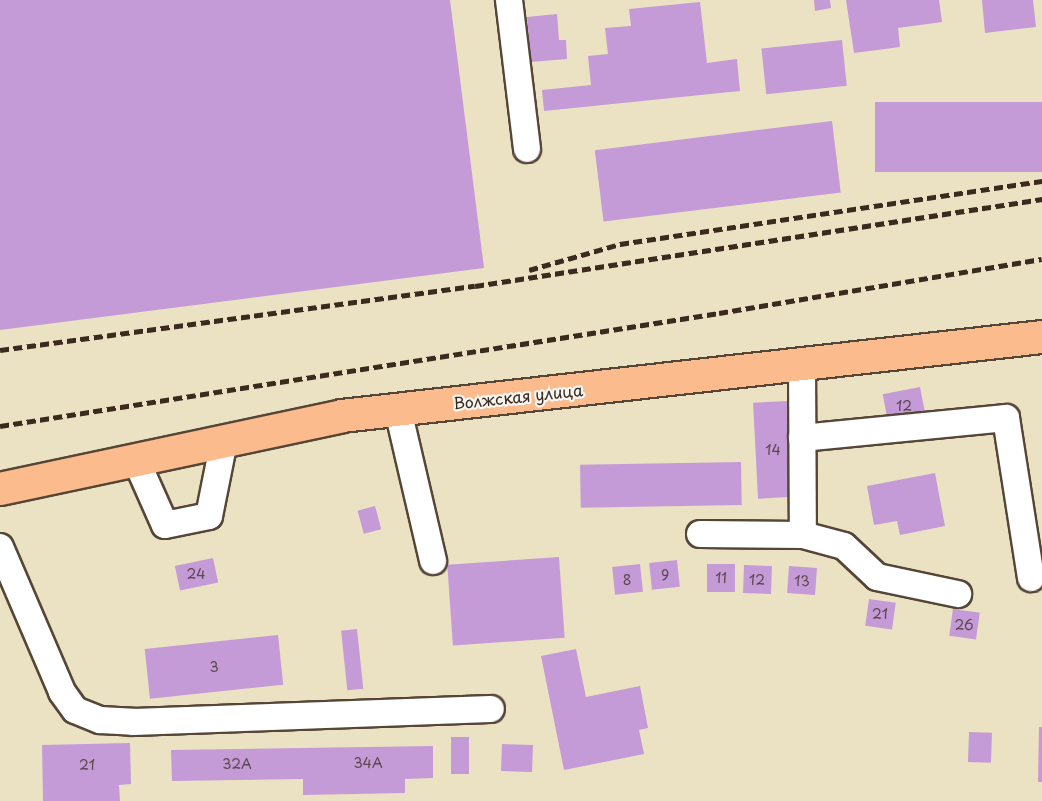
<!DOCTYPE html>
<html>
<head>
<meta charset="utf-8">
<style>
  body { margin:0 }
  #map { position:relative; width:1042px; height:801px; overflow:hidden; background:#eae2c2; font-family:"Playpen Sans",sans-serif }
  div>[style] { position:absolute }
  [style*='--x'] { left:calc(var(--x)*1px); top:calc(var(--y)*1px); width:calc(var(--w)*1px); rotate:calc(var(--a)*1deg) }
  .building>* { inset:0; background:#c49bd7; transform-origin:0 0 }
  .roads { filter:drop-shadow(2px 0 #554637) drop-shadow(-2px 0 #554637) drop-shadow(0 2px #554637) drop-shadow(0 -2px #554637) }
  .minor>* { height:26px; margin:-13px; padding:0 13px; transform-origin:13px; border-radius:13px; background:#fff }
  .major>* { height:32px; margin:-16px; padding:0 16px; transform-origin:16px; border-radius:16px; background:#fbbb8c }
  .rail>* { height:4.5px; margin-top:-2.25px; transform-origin:0; background:repeating-linear-gradient(90deg,#3b2a1e 0 9px,transparent 0 13.5px) }
  span { translate:-50% -50%; white-space:nowrap; text-align:center; line-height:1.15; -webkit-text-stroke:4.5px #f6f6f2; paint-order:stroke }
  .number-label { font-size:14px; color:#5d464c }
  .number-label span { -webkit-text-stroke-width:0 }
  .street-label { font-size:16px; color:#3b2a1e }
</style>
</head>
<body>
<div id="map">
  <div class="building">
    <div style="clip-path:polygon(0 0,450px 0,484px 268px,0 330px)"></div>
    <div style="clip-path:polygon(814px 0,830px 0,831px 8px,815px 11px)"></div>
    <div style="clip-path:polygon(846px 0,939px 0,942px 22px,898px 28px,900px 47px,854px 53px)"></div>
    <div style="clip-path:polygon(982px 0,1033px 0,1036px 27px,985px 33px)"></div>
    <div style="clip-path:polygon(700px 2px,707px 63px,737px 59px,740px 91px,544px 111px,542px 90px,591px 85px,588px 56px,608px 54px,605px 28px,631px 26px,629px 9px)"></div>
    <div style="clip-path:polygon(557px 14px,559px 40px,566px 40px,567px 59px,531px 62px,527px 17px)"></div>
    <div style="left:842px;top:40px;width:46px;height:81px;rotate:84deg"></div>
    <div style="left:1042px;top:102px;width:70px;height:167px;rotate:90deg"></div>
    <div style="left:832px;top:121px;width:72px;height:239px;rotate:83deg"></div>
    <div style="left:920px;top:387px;width:32px;height:38px;rotate:79deg"></div>
    <div style="left:788px;top:401px;width:96px;height:35px;rotate:87deg"></div>
    <div style="left:741px;top:462px;width:43px;height:161px;rotate:89deg"></div>
    <div style="clip-path:polygon(935px 473px,945px 526px,900px 535px,897px 521px,874px 525px,867px 486px)"></div>
    <div style="left:375px;top:506px;width:24px;height:18px;rotate:75deg"></div>
    <div style="left:559px;top:557px;width:81px;height:112px;rotate:86deg"></div>
    <div style="left:213px;top:558px;width:25px;height:39px;rotate:78deg"></div>
    <div style="left:677px;top:560px;width:27px;height:28px;rotate:84deg"></div>
    <div style="left:640px;top:564px;width:28px;height:28px;rotate:84deg"></div>
    <div style="left:707px;top:564px;width:28px;height:28px"></div>
    <div style="left:744px;top:565px;width:28px;height:28px;rotate:2deg"></div>
    <div style="left:789px;top:566px;width:28px;height:27px;rotate:4deg"></div>
    <div style="left:869px;top:599px;width:27px;height:27px;rotate:8deg"></div>
    <div style="left:953px;top:609px;width:27px;height:27px;rotate:8deg"></div>
    <div style="left:357px;top:629px;width:60px;height:16px;rotate:84deg"></div>
    <div style="left:278px;top:635px;width:50px;height:134px;rotate:84deg"></div>
    <div style="clip-path:polygon(576px 649px,586px 697px,640px 686px,648px 728px,639px 730px,644px 754px,564px 770px,541px 656px)"></div>
    <div style="clip-path:polygon(1039px 727px,1042px 727px,1042px 782px,1038px 782px)"></div>
    <div style="left:969px;top:732px;width:23px;height:30px;rotate:2deg"></div>
    <div style="left:451px;top:737px;width:18px;height:37px"></div>
    <div style="clip-path:polygon(130px 743px,131px 784px,119px 785px,120px 801px,43px 801px,42px 745px)"></div>
    <div style="left:502px;top:744px;width:31px;height:27px;rotate:2deg"></div>
    <div style="clip-path:polygon(433px 746px,433px 778px,405px 779px,405px 793px,303px 795px,303px 779px,172px 781px,171px 750px)"></div>
  </div>
  <div class="roads">
    <div class="minor">
      <div style="--x:509;--y:0;--w:150;--a:83.1"></div>
      <div style="--x:802;--y:364;--w:171;--a:89.7"></div>
      <div style="--x:398;--y:410;--w:155;--a:76.9"></div>
      <div style="--x:802;--y:438;--w:205;--a:-5.6"></div>
      <div style="--x:1006;--y:418;--w:162;--a:81.1"></div>
      <div style="--x:136;--y:460;--w:71;--a:66"></div>
      <div style="--x:165;--y:525;--w:45;--a:-11.6"></div>
      <div style="--x:209;--y:516;--w:76;--a:-78.7"></div>
      <div style="--x:700;--y:534;--w:103;--a:0.6"></div>
      <div style="--x:803;--y:535;--w:42;--a:15"></div>
      <div style="--x:844;--y:546;--w:45;--a:43.2"></div>
      <div style="--x:877;--y:577;--w:83;--a:11.9"></div>
      <div style="--x:0;--y:547;--w:158;--a:66.8"></div>
      <div style="--x:62;--y:692;--w:22;--a:54"></div>
      <div style="--x:75;--y:710;--w:27;--a:22"></div>
      <div style="--x:100;--y:720;--w:33;--a:3"></div>
      <div style="--x:133;--y:722;--w:358;--a:-2.1"></div>
    </div>
    <div class="major">
      <div style="--x:0;--y:489;--w:350;--a:-12"></div>
      <div style="--x:342;--y:416;--w:704;--a:-6.44"></div>
    </div>
  </div>
  <div class="rail">
    <div style="--x:529;--y:270;--w:95;--a:-15.9"></div>
    <div style="--x:620;--y:244;--w:427;--a:-8.5"></div>
    <div style="--x:0;--y:350;--w:479;--a:-7.7"></div>
    <div style="--x:475;--y:286;--w:574;--a:-8.72"></div>
    <div style="--x:0;--y:426;--w:728;--a:-8.93"></div>
    <div style="--x:719;--y:313;--w:327;--a:-9.5"></div>
  </div>
  <div class="number-label">
    <span style="left:904px;top:406px">12</span>
    <span style="left:773px;top:450px">14</span>
    <span style="left:196px;top:574px">24</span>
    <span style="left:665px;top:575px">9</span>
    <span style="left:721px;top:578px">11</span>
    <span style="left:627px;top:580px">8</span>
    <span style="left:757px;top:580px">12</span>
    <span style="left:802px;top:581px">13</span>
    <span style="left:880px;top:614px">21</span>
    <span style="left:964px;top:625px">26</span>
    <span style="left:214px;top:667px">3</span>
    <span style="left:368px;top:763px">34А</span>
    <span style="left:237px;top:764px">32А</span>
    <span style="left:87px;top:765px">21</span>
  </div>
  <div class="street-label">
    <span style="left:518px;top:396px;rotate:-6deg">Волжская улица</span>
  </div>
</div>
</body>
</html>
